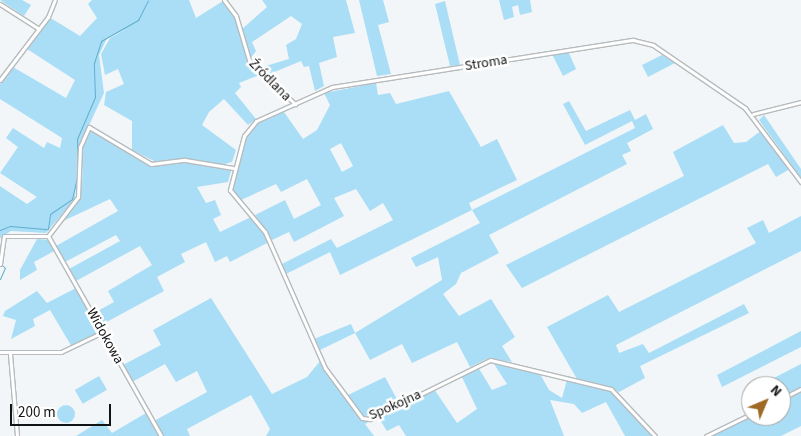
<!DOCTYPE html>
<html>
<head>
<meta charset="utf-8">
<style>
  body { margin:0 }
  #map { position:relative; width:801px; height:436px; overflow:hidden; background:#f2f6f8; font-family:"Source Sans 3",sans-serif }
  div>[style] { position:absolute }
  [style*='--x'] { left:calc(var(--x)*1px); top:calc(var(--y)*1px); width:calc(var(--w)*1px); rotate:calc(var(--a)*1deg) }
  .green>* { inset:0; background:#a9def6; transform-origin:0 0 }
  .round { border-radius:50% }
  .stream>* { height:1px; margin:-0.5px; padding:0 0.5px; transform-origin:0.5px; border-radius:0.5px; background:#61aece }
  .roads { filter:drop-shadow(1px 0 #b7bbbd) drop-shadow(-1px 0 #b7bbbd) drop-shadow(0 1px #b7bbbd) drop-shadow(0 -1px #b7bbbd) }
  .street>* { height:3px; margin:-1.5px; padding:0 1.5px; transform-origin:1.5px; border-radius:1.5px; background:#fff }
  span { translate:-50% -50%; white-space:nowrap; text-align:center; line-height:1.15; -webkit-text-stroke:5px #fff; paint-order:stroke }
  .street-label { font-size:14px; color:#121314 }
  .north { position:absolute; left:741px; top:376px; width:50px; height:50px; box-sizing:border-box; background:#fff; border:1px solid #a0a1a1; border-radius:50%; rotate:45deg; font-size:14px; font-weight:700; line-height:20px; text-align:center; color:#121314 }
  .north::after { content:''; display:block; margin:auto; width:18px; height:22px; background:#9e6922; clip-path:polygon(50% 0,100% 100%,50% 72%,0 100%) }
  .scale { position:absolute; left:10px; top:404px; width:101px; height:22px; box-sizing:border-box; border:2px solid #121314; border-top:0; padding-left:6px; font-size:15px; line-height:18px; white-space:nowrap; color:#121314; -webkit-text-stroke:4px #fff; paint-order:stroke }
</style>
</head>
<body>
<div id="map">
  <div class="green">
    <div style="clip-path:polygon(0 0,22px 0,31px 5px,24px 16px)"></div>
    <div style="clip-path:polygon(92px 0,189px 0,196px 18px,223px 1px,234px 14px,246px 57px,262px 74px,239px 83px,241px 87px,235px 93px,256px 119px,248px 125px,224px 99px,209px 112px,202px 125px,236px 150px,232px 162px,217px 166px,231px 171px,228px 182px,197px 187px,206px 203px,215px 200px,221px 215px,213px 219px,220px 232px,253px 216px,269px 242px,230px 262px,227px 256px,215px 262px,206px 242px,181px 254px,185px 262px,157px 277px,164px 291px,101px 325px,94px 313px,114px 302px,108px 291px,152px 265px,140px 246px,76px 281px,69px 269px,120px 241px,116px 235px,65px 262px,56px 246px,118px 211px,110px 199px,59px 223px,82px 188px,83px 141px,90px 129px,145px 163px,162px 165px,132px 150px,132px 121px,104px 105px,106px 92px,124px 84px,118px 69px,105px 75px,101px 54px,110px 38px,128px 28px,107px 38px,99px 55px,104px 93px,79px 147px,75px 199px,46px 233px,11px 231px,0 238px,0 186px,27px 204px,37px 197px,0 173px,18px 147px,6px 138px,13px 128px,44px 148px,47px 142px,60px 148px,62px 138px,0 99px,0 84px,13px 67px,66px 98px,75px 80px,27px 49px,49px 17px,80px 36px,97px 18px,88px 4px)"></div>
    <div style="clip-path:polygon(262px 0,346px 0,355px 33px,333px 37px,337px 57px,319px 63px,324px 86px,315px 91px,309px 66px,304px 67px,301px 61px,267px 75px,259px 68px,289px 59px,286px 45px,296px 39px,302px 24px,291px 16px,252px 42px,256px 51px,250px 59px,242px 29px,267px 7px)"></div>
    <div style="clip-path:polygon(359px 0,383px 0,389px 22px,378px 25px,391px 74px,377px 76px)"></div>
    <div style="clip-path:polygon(499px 0,530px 0,532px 12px,520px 15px,518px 5px,512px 7px,514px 17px,504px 20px)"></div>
    <div style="clip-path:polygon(445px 1px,452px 31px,460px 65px,450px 66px,435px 4px)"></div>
    <div style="clip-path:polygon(568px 51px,576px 69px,563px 76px,552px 54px)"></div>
    <div style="clip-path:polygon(662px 55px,675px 63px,648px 77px,642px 65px)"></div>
    <div style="clip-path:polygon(evenodd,376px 83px,378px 95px,390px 93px,396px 104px,449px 91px,481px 147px,497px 139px,517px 180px,469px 203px,472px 210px,635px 128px,632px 121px,585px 145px,563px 104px,569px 101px,586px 131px,630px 110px,635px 120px,646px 114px,653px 129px,627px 143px,631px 151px,622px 155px,627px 164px,489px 235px,499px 253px,461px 273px,456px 284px,443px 294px,459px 316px,491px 299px,515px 337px,502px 346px,512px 362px,489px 358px,470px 367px,457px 342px,412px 363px,402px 344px,370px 360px,355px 333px,320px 350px,314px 339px,351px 324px,355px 333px,442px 280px,438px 257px,416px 267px,411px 258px,480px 223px,472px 210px,340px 275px,330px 252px,286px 274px,282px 264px,331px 239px,337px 248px,393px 220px,383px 203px,370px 211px,356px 189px,334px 198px,344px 216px,294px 242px,289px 232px,272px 240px,255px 215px,285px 200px,294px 219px,321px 205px,307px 179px,281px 192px,276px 184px,241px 200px,232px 189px,247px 137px,259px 123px,284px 112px,303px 139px,317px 130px,330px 105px,324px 93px,376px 83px,341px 143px,353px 166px,342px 172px,330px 149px,341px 143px)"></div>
    <div style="clip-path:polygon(764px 115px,801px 169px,801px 178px,759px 120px)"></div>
    <div style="clip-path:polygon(723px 125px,734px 143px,746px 142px,762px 130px,790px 169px,776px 177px,768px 164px,522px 288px,506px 265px,684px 176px,673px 152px)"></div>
    <div style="clip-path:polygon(801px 216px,801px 251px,616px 345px,619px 353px,643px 344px,649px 353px,744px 304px,749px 313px,640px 366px,645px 378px,619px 392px,609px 387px,653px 436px,625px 436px,606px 402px,582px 413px,574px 404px,550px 400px,564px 436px,406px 436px,399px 425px,387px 431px,378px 417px,365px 424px,374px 436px,266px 436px,270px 429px,251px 395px,187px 429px,190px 436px,162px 436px,154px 421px,207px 392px,197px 371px,176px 382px,165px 364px,132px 382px,123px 365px,161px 345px,153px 330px,211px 298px,272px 394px,307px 377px,321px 360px,325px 372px,362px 420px,434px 389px,457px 423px,477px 409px,461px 375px,478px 367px,492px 390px,507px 384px,492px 361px,539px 372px,549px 390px,562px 398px,568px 376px,577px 379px,547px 327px,608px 295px,619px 312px,756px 243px,747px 228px,763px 220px,769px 233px)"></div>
    <div style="clip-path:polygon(37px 239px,50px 240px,56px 250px,34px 262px,37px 270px,20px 280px,20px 270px)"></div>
    <div style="clip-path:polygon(76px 288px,101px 332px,72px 347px,50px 310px,33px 319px,35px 326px,11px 339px,16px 320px,3px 316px,5px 311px,37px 291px,47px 303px)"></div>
    <div style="clip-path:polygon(801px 331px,801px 347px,722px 387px,717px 375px)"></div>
    <div style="clip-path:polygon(801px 364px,801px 388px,781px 397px,781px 386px,773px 386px,770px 380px)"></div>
    <div style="left:99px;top:376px;width:16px;height:28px;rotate:60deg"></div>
    <div style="clip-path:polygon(385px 377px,399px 403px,363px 417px,346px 396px)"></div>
    <div style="clip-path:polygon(801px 390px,801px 426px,781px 436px,709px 436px,751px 415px,781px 416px,781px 400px)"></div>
    <div class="round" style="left:57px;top:405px;width:18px;height:18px"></div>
    <div style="clip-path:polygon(146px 413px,159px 436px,76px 436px,102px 420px,112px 433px)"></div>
  </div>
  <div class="stream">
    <div style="--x:78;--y:168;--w:29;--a:-92"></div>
    <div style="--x:77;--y:139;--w:46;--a:-66.8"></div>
    <div style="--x:95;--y:97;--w:34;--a:-92"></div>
    <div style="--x:94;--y:63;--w:23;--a:-72"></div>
    <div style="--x:101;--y:41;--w:43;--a:-29.6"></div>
    <div style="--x:138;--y:20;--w:22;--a:-63"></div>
    <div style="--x:0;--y:230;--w:11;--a:-22"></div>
    <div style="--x:10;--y:226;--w:38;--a:5"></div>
    <div style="--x:48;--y:229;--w:15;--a:-82"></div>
    <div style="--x:50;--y:214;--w:27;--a:-34"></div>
    <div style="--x:72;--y:199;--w:23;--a:-77"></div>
    <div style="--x:0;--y:279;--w:12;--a:-66"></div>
    <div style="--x:5;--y:268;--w:7;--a:-135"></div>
  </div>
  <div class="roads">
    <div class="street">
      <div style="--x:224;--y:0;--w:20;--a:53"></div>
      <div style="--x:236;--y:16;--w:46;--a:73.5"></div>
      <div style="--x:249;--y:60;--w:64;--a:43.7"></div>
      <div style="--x:0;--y:4;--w:46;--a:32.7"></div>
      <div style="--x:0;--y:80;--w:79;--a:-52.7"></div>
      <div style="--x:48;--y:17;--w:18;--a:-68"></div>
      <div style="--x:753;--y:114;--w:49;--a:-14"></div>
      <div style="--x:48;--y:236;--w:230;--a:60.5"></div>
      <div style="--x:0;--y:264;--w:28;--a:-82"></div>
      <div style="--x:4;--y:236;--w:44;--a:0"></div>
      <div style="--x:48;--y:236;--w:49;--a:-52.4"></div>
      <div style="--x:78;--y:197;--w:50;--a:-87.7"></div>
      <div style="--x:80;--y:147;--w:22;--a:-66"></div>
      <div style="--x:89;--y:127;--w:72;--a:30.8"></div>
      <div style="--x:151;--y:164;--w:34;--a:-7"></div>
      <div style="--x:185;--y:160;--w:49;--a:9.5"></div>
      <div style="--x:0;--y:352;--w:61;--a:0"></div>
      <div style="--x:61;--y:352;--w:47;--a:-25.5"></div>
      <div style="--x:10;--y:354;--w:82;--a:85.1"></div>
      <div style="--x:781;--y:399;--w:22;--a:-27"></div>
      <div style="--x:655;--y:436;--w:64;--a:-133.1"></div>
      <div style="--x:611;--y:389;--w:124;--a:-166.5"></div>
      <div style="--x:490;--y:360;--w:134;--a:153.8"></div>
      <div style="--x:370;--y:419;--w:8;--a:-173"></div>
      <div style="--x:362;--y:418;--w:62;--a:-126.5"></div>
      <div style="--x:325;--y:368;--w:149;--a:-113.8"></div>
      <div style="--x:265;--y:232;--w:55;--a:-129.8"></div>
      <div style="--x:230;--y:190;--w:56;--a:-75.5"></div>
      <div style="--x:244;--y:136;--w:19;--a:-51"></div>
      <div style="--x:256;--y:121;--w:83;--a:-24.1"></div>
      <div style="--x:332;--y:87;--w:305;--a:-8.9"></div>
      <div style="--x:633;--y:40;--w:21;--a:14"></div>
      <div style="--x:653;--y:45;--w:112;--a:34.4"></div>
      <div style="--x:745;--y:108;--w:93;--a:52.9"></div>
      <div style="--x:706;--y:436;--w:50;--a:-26.1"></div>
    </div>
  </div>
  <div class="street-label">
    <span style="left:486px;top:63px;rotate:-9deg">Stroma</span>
    <span style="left:270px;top:80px;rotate:45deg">Źródlana</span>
    <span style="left:105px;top:336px;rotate:61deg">Widokowa</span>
    <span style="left:395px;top:405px;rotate:-24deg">Spokojna</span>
  </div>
  <div class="north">N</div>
  <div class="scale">200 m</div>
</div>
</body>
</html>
